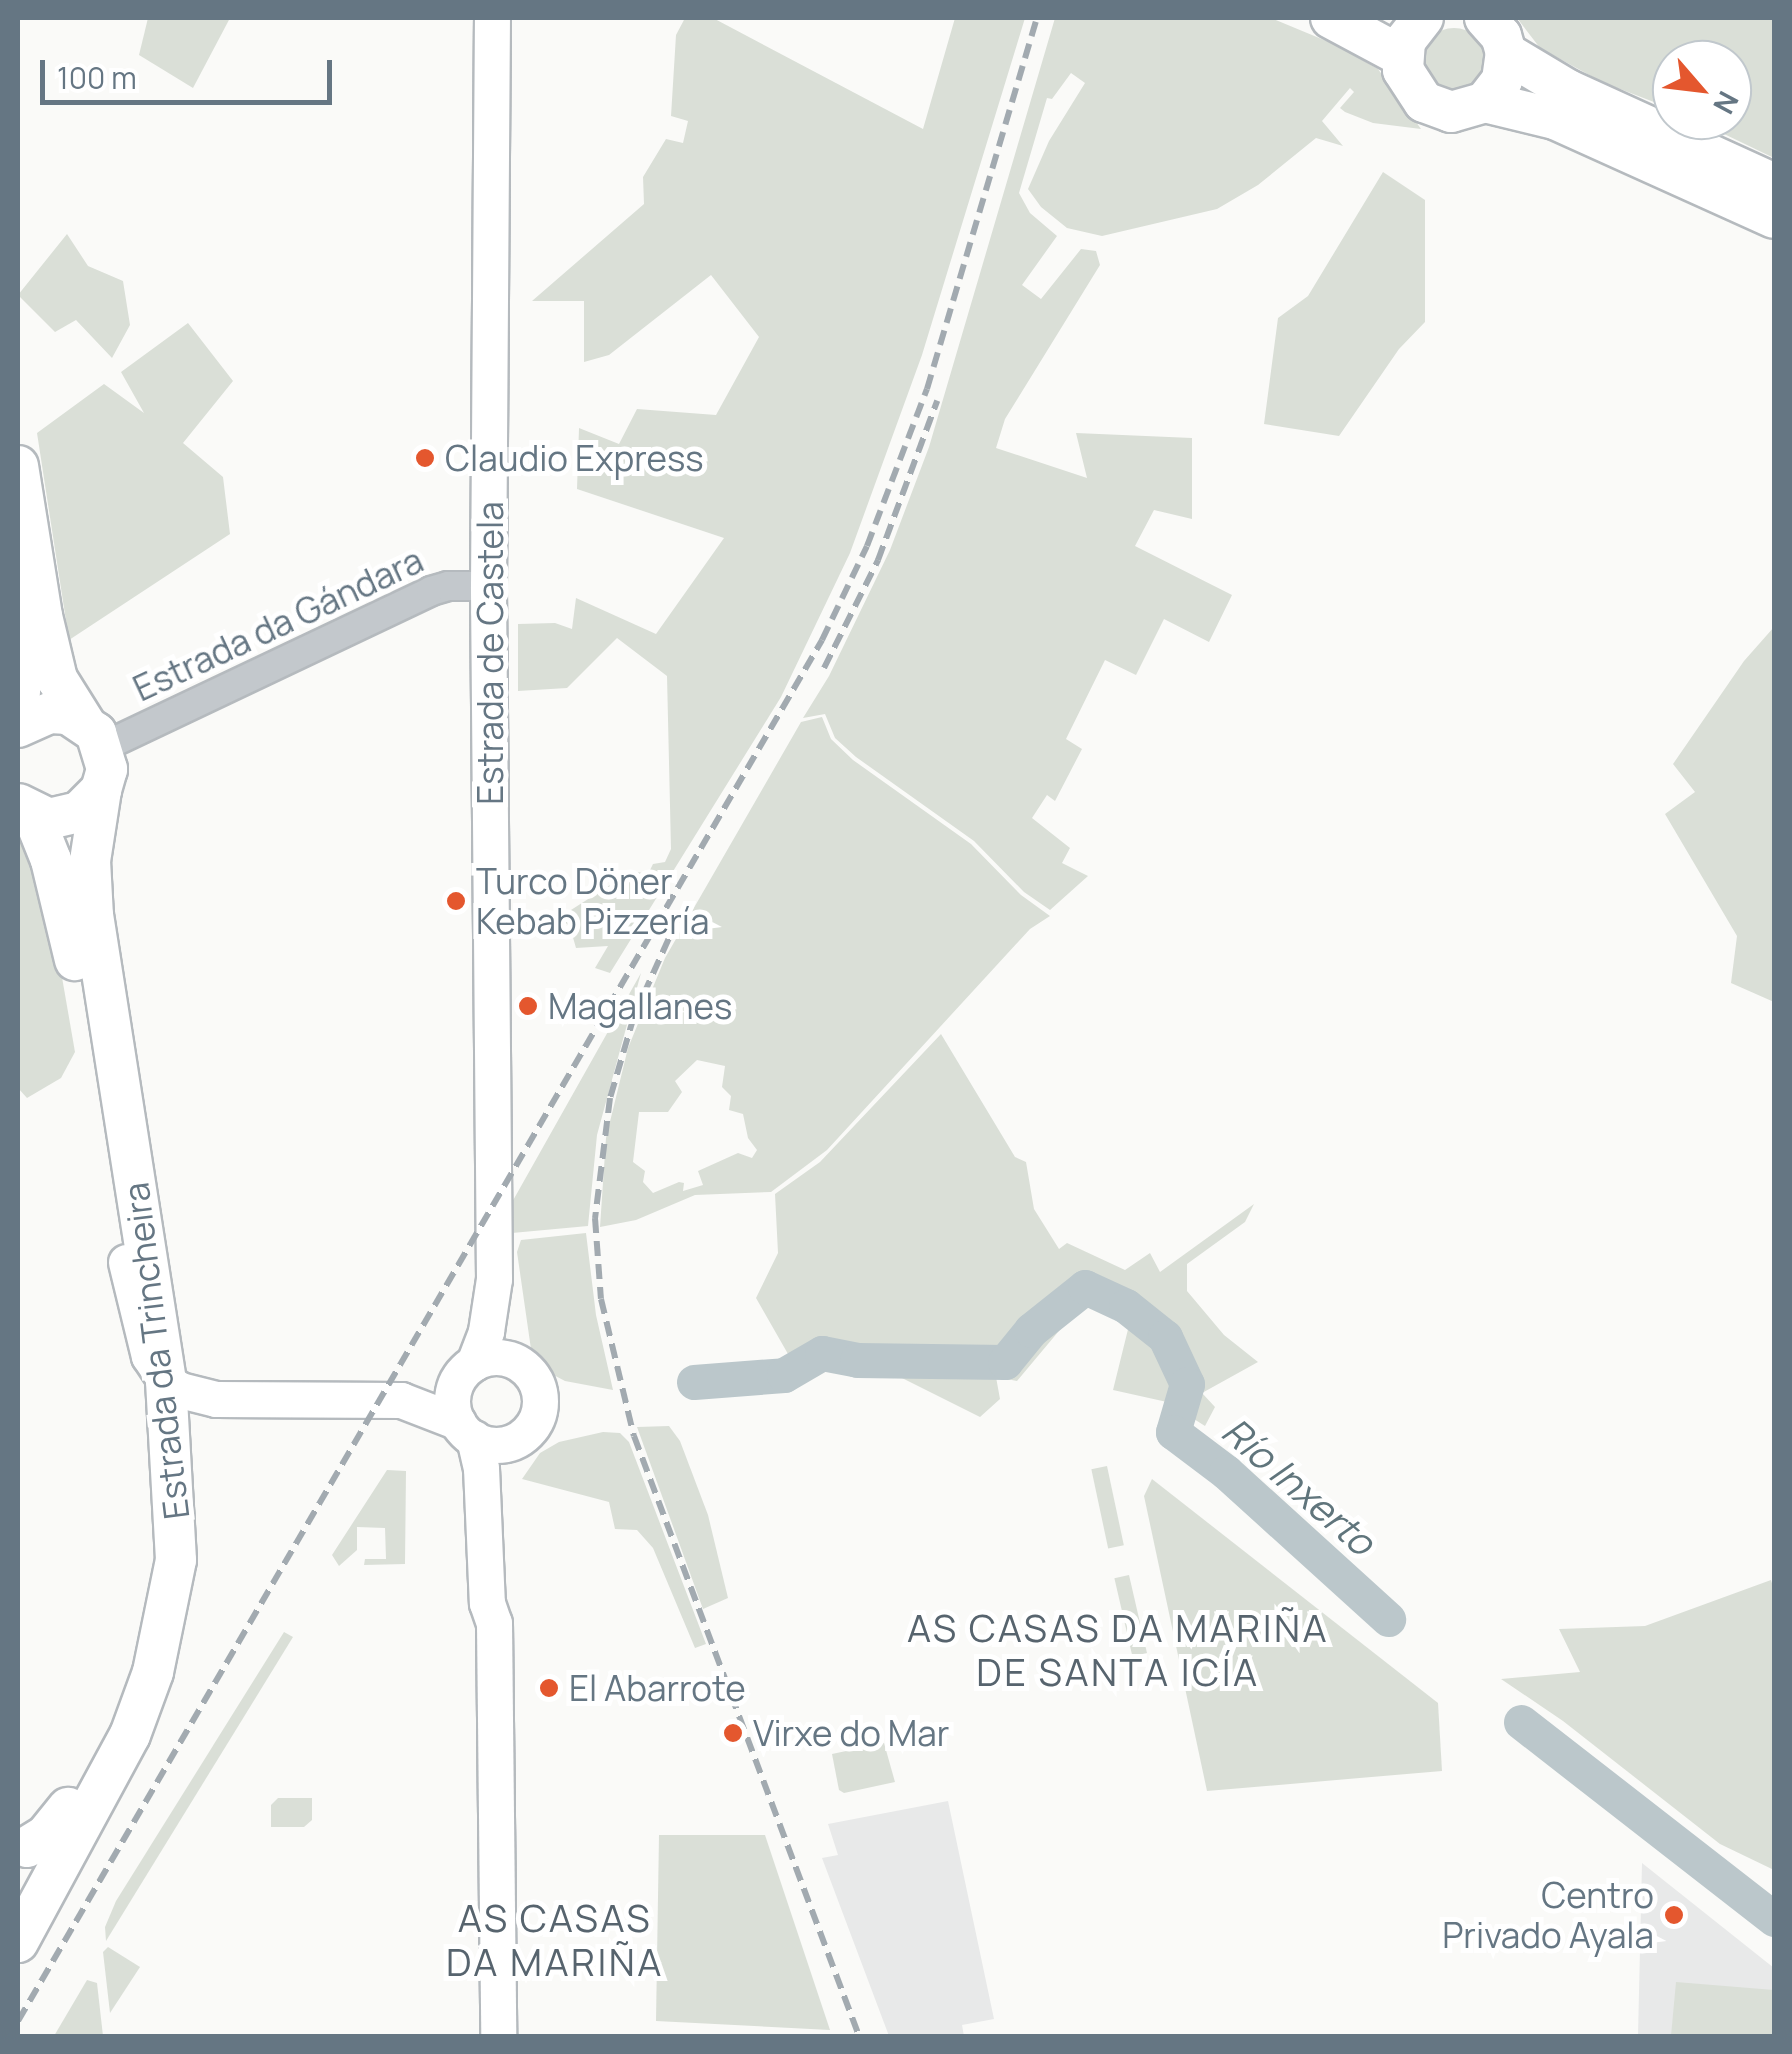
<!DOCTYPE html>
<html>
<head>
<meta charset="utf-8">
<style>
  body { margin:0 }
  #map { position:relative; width:1792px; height:2054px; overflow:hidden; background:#fafaf8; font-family:Manrope,sans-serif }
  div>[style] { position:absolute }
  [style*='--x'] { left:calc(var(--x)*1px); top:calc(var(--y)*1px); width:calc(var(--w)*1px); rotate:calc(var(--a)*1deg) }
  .built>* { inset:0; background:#e8e9e9 }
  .green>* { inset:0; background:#dadfd7; transform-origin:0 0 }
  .round { border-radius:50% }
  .river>* { height:35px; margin:-17.5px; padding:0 17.5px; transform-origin:17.5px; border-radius:17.5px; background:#bbc7cb }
  .roads { filter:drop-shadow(2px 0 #b5babe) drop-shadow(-2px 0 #b5babe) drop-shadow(0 2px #b5babe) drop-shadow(0 -2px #b5babe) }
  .minor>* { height:28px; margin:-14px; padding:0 14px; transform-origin:14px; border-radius:14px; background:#c3c8cc }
  .major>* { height:35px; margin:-17.5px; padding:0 17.5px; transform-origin:17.5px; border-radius:17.5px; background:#fff }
  .major>.ring { margin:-17.5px; padding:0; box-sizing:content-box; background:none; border:35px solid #fff; border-radius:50% }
  .highway>* { height:40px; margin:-20px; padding:0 20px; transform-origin:20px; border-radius:20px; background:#fff }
  .rail>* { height:6px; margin-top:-3px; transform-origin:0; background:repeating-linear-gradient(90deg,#a2aab0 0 15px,transparent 0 23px) }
  .dots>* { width:28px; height:28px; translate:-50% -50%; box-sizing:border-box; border:5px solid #fff; border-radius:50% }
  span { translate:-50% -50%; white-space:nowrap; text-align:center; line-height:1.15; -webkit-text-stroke:10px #fff; paint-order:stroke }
  .poi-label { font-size:35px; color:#657683 }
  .left { translate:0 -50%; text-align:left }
  .right { translate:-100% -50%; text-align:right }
  .street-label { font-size:35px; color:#657683 }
  .water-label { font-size:38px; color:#60757c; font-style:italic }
  .neighbourhood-label { font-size:38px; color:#57646e; letter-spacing:2.5px }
  .frame { position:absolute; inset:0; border:20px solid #657683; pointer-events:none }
  .north { position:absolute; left:1652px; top:40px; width:100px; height:100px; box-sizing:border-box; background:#fff; border:2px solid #c1c8cd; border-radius:50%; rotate:118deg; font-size:28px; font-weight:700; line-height:40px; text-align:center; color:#657683 }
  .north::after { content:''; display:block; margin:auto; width:35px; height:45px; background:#e4572e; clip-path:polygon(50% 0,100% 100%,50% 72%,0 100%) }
  .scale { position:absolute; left:40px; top:60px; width:292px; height:45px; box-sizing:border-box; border:5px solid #657683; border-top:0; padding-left:12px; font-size:30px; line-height:35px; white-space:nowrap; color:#657683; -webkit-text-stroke:8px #fff; paint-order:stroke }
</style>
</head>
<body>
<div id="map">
  <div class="built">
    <div style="clip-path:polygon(948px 1801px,994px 2019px,962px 2025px,964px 2036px,889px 2036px,822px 1858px,838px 1855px,828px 1824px)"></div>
    <div style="clip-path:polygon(1642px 1863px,1774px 1968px,1774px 2036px,1638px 2036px)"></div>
  </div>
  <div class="green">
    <div style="clip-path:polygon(148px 18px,230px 18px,193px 88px,139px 55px)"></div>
    <div style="clip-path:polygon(685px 18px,713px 18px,923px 129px,955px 18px,1025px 18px,922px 355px,850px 553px,781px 697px,610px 973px,595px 968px,608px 946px,576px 948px,570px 927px,560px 917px,632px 871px,648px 874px,653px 864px,665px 862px,671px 849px,667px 676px,617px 638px,567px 688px,518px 691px,518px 624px,555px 623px,572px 629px,576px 598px,656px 634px,724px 538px,577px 489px,579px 428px,619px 444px,637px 409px,716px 415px,759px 337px,711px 275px,609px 355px,584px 362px,584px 301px,532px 301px,644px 204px,643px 177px,666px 139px,683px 143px,688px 121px,671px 116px,676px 35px)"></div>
    <div style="clip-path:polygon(1055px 18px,1271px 18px,1336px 45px,1378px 69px,1421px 129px,1373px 123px,1345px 112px,1340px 108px,1354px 92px,1350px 88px,1322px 121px,1343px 146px,1316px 138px,1258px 185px,1217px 209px,1102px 236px,1067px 228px,1041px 207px,1028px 189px,1049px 141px,1085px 83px,1071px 73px,1052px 99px,1047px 98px,1019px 193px,1030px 213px,1057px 236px,1022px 285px,1041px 299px,1081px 249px,1096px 251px,1100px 265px,1005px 419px,996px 448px,1087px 478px,1076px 433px,1192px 438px,1192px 519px,1154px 510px,1135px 546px,1232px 595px,1209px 642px,1164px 619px,1136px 675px,1105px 660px,1066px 739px,1082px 749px,1055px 801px,1047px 795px,1032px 818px,1070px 848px,1062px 863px,1088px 876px,1050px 910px,1024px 892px,974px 841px,856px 757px,835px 738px,825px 714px,803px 718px,829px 676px,890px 550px,929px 447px)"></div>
    <div style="clip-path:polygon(1517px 18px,1774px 18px,1774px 158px,1695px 120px,1732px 120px,1732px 60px,1672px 60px,1672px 109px,1602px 82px,1540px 48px)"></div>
    <div class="round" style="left:1423px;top:28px;width:62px;height:62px"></div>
    <div style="clip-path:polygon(1383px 172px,1425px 200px,1425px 322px,1399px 349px,1339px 436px,1264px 424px,1278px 318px,1308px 296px)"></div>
    <div style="clip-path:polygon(67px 234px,88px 266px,123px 281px,130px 325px,112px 358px,76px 320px,55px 332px,18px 295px)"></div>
    <div style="clip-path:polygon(188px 323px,233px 381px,183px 443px,223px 477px,230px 534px,69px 640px,37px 433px,104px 384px,144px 413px,121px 372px)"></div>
    <div style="clip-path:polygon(1774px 627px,1774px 1002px,1731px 983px,1737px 936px,1665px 814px,1695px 792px,1673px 764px,1744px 661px)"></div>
    <div style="clip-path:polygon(evenodd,822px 717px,831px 739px,853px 760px,971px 844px,1021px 895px,1050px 916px,1030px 929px,827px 1150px,771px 1192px,695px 1195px,636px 1220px,600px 1227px,606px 1138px,628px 1048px,665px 958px,801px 722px,822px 717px,697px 1060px,725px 1066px,722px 1087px,731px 1096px,729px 1110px,743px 1114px,748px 1138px,757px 1150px,752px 1158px,738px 1153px,698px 1171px,703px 1185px,683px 1191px,684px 1183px,679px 1182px,653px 1193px,643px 1182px,645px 1171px,633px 1162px,639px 1112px,668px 1112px,682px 1092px,675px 1081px,697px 1060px)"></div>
    <div style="clip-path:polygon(18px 840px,30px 852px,47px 891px,75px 1052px,61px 1078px,27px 1098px,18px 1088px)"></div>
    <div style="clip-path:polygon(641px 973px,597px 1135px,588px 1226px,512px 1233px,511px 1204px)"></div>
    <div style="clip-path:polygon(941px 1034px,1015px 1157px,1026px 1162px,1034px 1209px,1059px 1249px,1067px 1243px,1125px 1270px,1150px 1253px,1160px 1272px,1254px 1204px,1245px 1222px,1187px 1264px,1187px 1291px,1224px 1335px,1258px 1362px,1202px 1393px,1215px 1407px,1205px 1426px,1167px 1402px,1113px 1390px,1135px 1301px,1084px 1301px,1017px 1381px,996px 1377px,1000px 1399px,980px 1417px,832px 1343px,792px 1361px,756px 1298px,778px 1253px,775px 1194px,820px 1162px)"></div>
    <div style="clip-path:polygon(586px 1233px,596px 1315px,613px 1390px,565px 1381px,546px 1371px,531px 1349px,517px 1252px,521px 1240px)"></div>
    <div style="clip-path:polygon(669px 1426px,680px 1441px,708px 1515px,728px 1598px,703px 1609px,637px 1427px)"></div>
    <div style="clip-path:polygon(603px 1432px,620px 1433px,629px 1442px,706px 1644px,695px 1648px,653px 1548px,637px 1530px,615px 1529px,609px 1502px,522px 1479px,540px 1453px,559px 1442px)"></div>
    <div style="left:1107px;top:1466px;width:81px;height:16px;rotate:78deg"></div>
    <div style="clip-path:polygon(387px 1470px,406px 1471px,405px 1564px,364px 1565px,365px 1559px,386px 1559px,385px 1528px,357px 1527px,357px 1550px,339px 1566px,332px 1555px)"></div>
    <div style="clip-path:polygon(1152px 1479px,1438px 1703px,1442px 1771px,1207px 1791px,1144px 1496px)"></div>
    <div style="left:1129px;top:1575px;width:80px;height:15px;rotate:77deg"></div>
    <div style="clip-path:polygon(1771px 1580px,1774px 1590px,1774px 1870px,1720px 1844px,1563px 1721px,1501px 1679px,1580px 1672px,1559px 1629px,1645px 1626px)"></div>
    <div style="clip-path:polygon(284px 1632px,293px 1637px,106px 1941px,105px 1927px,116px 1901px)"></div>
    <div style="clip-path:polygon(884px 1743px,895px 1782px,844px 1793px,839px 1790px,832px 1754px)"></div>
    <div style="clip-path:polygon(278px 1798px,312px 1798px,312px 1820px,304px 1827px,271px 1827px,271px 1805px)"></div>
    <div style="clip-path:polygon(659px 1835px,765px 1835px,830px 2030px,656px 2021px)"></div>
    <div style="clip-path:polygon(108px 1947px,140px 1967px,110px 2013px,103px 1952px)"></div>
    <div style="clip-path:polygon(87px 1980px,97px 1983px,103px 2036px,54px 2036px)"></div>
    <div style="clip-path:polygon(1676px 1982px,1774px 1990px,1774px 2036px,1671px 2036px)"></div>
  </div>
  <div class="river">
    <div style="--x:694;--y:1382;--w:90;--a:-4.4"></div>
    <div style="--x:784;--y:1375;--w:44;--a:-30.1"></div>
    <div style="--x:822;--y:1353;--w:36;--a:11"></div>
    <div style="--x:857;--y:1360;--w:148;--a:0.8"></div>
    <div style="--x:1005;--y:1362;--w:41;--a:-50.9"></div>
    <div style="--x:1031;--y:1330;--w:69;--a:-38.5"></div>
    <div style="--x:1085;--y:1287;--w:45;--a:24.9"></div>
    <div style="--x:1126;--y:1306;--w:50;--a:38.5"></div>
    <div style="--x:1165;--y:1337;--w:52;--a:64.9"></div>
    <div style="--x:1187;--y:1384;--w:50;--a:106.3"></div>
    <div style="--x:1173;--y:1432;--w:66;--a:37"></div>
    <div style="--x:1226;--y:1472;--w:219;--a:42.2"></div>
    <div style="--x:1521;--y:1722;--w:321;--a:37.9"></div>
  </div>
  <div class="roads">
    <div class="minor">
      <div style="--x:103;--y:747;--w:363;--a:-25.4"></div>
      <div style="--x:431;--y:591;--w:18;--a:-16"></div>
      <div style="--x:448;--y:586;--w:40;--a:0"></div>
    </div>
    <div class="major">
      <div style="--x:126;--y:1262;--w:97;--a:76.3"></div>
      <div style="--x:149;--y:1356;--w:30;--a:56"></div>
      <div style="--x:166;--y:1381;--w:17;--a:33"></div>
      <div style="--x:180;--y:1390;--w:37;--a:14"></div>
      <div style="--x:216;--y:1399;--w:185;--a:0.3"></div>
      <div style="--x:401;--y:1400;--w:61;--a:21.1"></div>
      <div class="ring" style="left:452px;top:1357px;width:53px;height:53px"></div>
      <div style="--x:474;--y:1363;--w:34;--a:-69"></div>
      <div style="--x:486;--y:1331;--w:53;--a:-81.3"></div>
      <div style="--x:494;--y:1279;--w:693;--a:-90.5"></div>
      <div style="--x:488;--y:586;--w:568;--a:-89.6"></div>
      <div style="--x:474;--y:1438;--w:31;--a:77"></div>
      <div style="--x:481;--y:1468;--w:135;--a:87.5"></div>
      <div style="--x:487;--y:1603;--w:21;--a:71"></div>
      <div style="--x:494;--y:1623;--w:413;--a:89.4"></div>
    </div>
    <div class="highway">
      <div style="--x:1331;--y:18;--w:81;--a:28.2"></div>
      <div style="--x:1423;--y:18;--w:29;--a:128"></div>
      <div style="--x:1405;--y:41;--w:29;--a:94"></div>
      <div style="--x:1403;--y:70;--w:38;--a:57"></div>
      <div style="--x:1424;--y:102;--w:29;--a:20"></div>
      <div style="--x:1451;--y:112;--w:35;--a:-16"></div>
      <div style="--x:1485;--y:102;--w:28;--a:-52"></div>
      <div style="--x:1502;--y:80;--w:27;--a:-82"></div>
      <div style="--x:1506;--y:53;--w:18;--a:-106"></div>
      <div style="--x:1501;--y:36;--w:24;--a:-132"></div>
      <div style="--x:1506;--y:53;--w:72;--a:30.8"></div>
      <div style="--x:1568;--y:90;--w:226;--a:24.5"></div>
      <div style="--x:1485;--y:102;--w:72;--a:13.7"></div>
      <div style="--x:1555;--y:119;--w:240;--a:24.3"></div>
      <div style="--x:18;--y:466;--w:152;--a:80.9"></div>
      <div style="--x:42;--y:616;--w:65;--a:76.6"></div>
      <div style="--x:57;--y:679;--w:51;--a:57.9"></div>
      <div style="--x:18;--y:601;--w:67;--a:86.6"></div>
      <div style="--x:22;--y:668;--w:47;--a:94.9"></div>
      <div style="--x:18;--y:727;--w:35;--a:-24"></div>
      <div style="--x:50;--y:713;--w:18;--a:3"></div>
      <div style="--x:68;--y:714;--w:34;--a:34"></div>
      <div style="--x:96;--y:733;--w:38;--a:73"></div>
      <div style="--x:107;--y:769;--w:22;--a:106"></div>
      <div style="--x:101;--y:790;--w:31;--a:135"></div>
      <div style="--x:79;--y:812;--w:31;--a:167"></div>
      <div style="--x:49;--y:819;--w:34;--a:-154"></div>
      <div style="--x:33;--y:815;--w:48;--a:68.2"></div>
      <div style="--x:51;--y:860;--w:103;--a:76.5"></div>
      <div style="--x:27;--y:1847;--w:22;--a:-32"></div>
      <div style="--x:46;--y:1835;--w:35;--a:-51"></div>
      <div style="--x:18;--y:1942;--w:235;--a:-61.6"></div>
      <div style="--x:130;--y:1735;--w:67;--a:-69.9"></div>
      <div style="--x:153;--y:1672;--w:114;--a:-78.4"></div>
      <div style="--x:176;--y:1560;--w:179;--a:-93.2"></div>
      <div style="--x:166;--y:1381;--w:471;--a:-98.9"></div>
      <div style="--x:93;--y:916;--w:55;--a:-93.1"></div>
      <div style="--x:90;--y:861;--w:72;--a:-81.2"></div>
    </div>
  </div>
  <div class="rail">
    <div style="--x:824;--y:668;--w:121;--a:-63.4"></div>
    <div style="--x:878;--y:560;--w:170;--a:-69.6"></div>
    <div style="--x:678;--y:918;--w:107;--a:114.2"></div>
    <div style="--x:634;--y:1016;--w:85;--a:106.3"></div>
    <div style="--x:610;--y:1098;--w:121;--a:97.1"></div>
    <div style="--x:595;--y:1218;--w:81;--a:85.8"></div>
    <div style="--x:601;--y:1299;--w:141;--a:76.5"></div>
    <div style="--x:634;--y:1436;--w:641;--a:69.44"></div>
    <div style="--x:18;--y:2021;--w:1598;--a:-59.79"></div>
    <div style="--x:822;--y:640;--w:104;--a:-64.4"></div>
    <div style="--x:867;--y:546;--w:168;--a:-69.1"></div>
    <div style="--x:927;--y:389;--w:387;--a:-73.5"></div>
  </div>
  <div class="dots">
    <div style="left:425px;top:458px;background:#e4572e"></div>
    <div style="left:456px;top:901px;background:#e4572e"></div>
    <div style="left:528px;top:1006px;background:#e4572e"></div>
    <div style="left:549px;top:1688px;background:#e4572e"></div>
    <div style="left:733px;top:1733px;background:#e4572e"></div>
    <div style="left:1674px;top:1915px;background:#e4572e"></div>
  </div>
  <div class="poi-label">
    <span class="left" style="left:445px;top:458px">Claudio Express</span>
    <span class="left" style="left:476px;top:901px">Turco Döner<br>Kebab Pizzería</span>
    <span class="left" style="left:548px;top:1006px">Magallanes</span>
    <span class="left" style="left:569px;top:1688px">El Abarrote</span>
    <span class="left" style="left:753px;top:1733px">Virxe do Mar</span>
    <span class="right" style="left:1654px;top:1915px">Centro<br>Privado Ayala</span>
  </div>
  <div class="street-label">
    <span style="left:278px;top:624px;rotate:-25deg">Estrada da Gándara</span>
    <span style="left:490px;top:653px;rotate:-90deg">Estrada de Castela</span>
    <span style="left:156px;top:1351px;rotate:-97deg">Estrada da Trincheira</span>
  </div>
  <div class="water-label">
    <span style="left:1299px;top:1486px;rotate:41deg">Río Inxerto</span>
  </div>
  <div class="neighbourhood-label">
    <span style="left:1118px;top:1650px">AS CASAS DA MARIÑA<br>DE SANTA ICÍA</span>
    <span style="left:555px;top:1940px">AS CASAS<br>DA MARIÑA</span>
  </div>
  <div class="frame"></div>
  <div class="north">N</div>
  <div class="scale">100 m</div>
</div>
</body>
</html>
